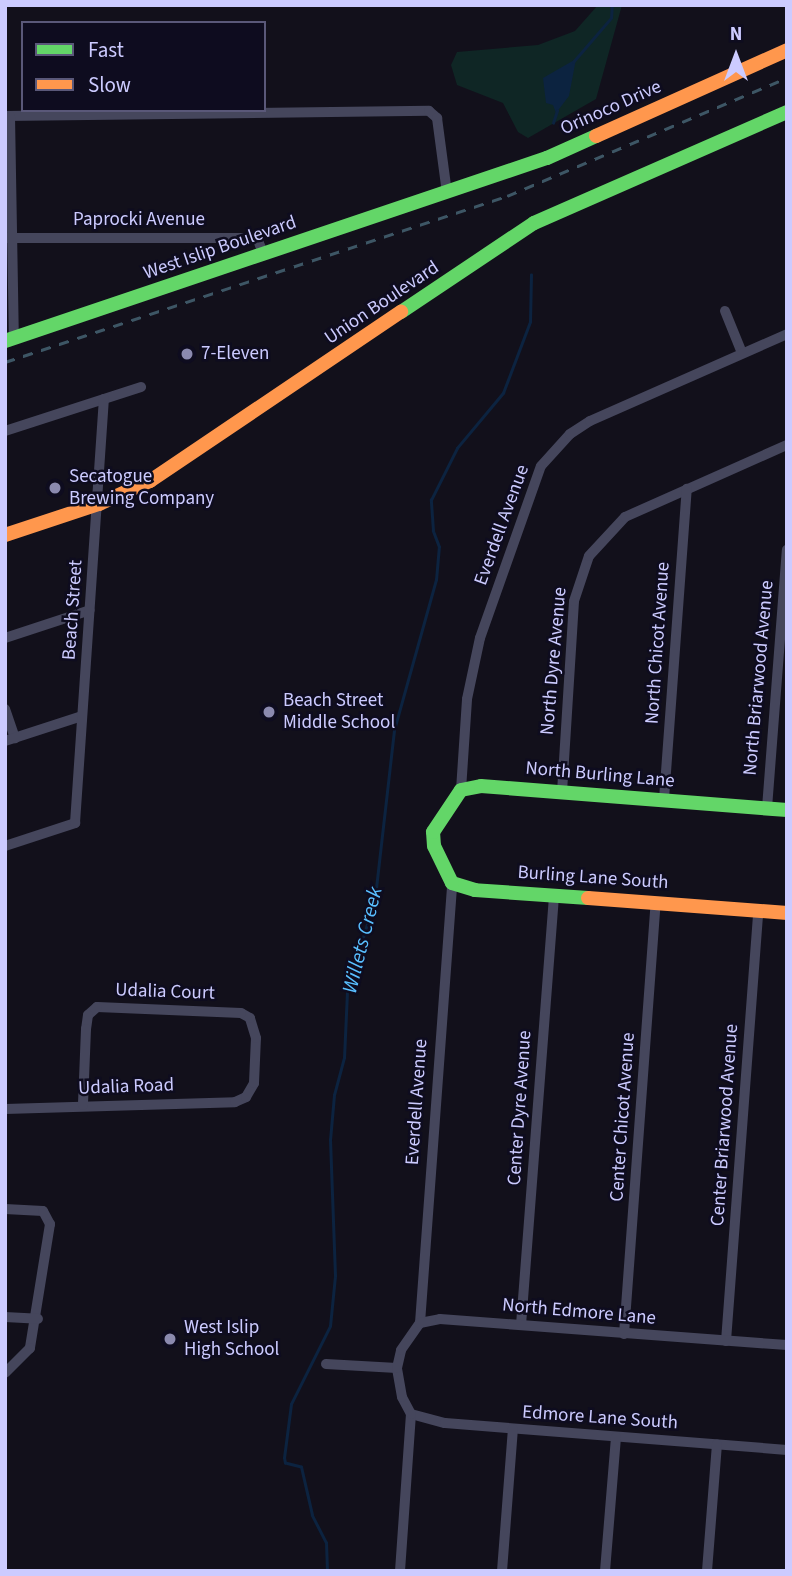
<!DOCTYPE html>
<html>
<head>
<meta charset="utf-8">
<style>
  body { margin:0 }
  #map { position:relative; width:792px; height:1576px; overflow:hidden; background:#12101b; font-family:"Source Sans 3",sans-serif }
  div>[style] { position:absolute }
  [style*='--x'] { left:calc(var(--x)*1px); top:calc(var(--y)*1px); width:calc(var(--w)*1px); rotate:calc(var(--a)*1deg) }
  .green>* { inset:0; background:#0f2625 }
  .water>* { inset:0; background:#0c2340 }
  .stream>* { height:2.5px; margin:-1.25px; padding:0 1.25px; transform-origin:1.25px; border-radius:1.25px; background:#0c2340 }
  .street>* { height:10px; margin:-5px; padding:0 5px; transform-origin:5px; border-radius:5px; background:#45465c }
  .fast>* { height:14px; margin:-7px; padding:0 7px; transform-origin:7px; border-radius:7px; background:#63d668 }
  .slow>* { height:14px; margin:-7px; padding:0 7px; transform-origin:7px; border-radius:7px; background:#ff974d }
  .rail>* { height:2.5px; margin-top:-1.25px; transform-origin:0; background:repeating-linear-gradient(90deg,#3d5665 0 10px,transparent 0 19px) }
  .dots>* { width:19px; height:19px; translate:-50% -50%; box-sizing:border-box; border:4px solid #0e0c1f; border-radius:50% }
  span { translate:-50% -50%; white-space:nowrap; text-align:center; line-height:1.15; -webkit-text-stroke:5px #0e0c1f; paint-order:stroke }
  .street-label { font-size:19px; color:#cccbff }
  .poi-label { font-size:19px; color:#cccbff }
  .left { translate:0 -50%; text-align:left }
  .water-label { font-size:21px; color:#59bfff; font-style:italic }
  .frame { position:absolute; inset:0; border:7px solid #cccbff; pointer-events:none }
  .legend { position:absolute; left:21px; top:21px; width:245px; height:91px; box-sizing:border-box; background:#0e0c1f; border:2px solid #5a5879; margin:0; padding:9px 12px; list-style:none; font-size:21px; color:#cccbff }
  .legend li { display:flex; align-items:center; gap:14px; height:35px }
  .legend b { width:35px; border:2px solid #5a5879 }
  .north { position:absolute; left:701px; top:21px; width:70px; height:70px; -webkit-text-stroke:5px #0e0c1f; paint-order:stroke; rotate:0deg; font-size:19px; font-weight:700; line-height:28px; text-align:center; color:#cccbff }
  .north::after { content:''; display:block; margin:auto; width:24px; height:32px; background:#cccbff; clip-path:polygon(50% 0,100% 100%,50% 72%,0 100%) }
</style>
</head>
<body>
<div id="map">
  <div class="green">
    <div style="clip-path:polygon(598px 5px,622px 5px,596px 99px,528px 138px,518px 132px,503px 103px,457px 85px,451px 65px,457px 52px,538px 45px,575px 31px)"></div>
  </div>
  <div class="water">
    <div style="clip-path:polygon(576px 59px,569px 96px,556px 113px,553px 105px,546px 103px,543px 78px)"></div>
  </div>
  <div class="stream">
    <div style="--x:573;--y:62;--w:58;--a:-49.2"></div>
    <div style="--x:611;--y:18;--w:13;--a:-86"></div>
    <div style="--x:553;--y:123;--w:13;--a:-72"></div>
    <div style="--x:327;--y:1571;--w:28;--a:-92"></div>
    <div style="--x:326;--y:1543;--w:31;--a:-117"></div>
    <div style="--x:312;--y:1515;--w:49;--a:-102.9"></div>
    <div style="--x:301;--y:1467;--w:16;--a:-166"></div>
    <div style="--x:285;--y:1463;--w:5;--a:-101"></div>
    <div style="--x:284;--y:1458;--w:54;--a:-82.6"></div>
    <div style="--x:291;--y:1404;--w:87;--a:-63.4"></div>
    <div style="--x:330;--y:1326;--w:50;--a:-84.3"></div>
    <div style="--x:335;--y:1276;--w:136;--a:-92.1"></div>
    <div style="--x:330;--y:1140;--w:45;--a:-84.9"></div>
    <div style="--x:334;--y:1095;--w:38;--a:-75"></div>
    <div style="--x:344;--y:1058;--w:67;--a:-87.4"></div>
    <div style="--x:347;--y:991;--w:98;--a:-73.4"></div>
    <div style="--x:375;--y:897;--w:168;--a:-83.5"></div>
    <div style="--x:394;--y:730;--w:156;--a:-74.4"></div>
    <div style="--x:436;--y:580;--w:33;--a:-85"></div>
    <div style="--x:439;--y:547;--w:17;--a:-111"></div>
    <div style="--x:433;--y:531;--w:31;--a:-94"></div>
    <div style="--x:431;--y:500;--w:58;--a:-63.4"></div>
    <div style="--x:457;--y:448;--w:72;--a:-50.1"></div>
    <div style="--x:503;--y:393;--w:76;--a:-69.2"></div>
    <div style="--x:530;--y:322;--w:47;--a:-88.8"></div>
  </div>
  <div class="street">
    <div style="--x:5;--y:116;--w:424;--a:-0.7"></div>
    <div style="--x:429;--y:111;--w:11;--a:41"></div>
    <div style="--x:437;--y:118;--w:76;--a:82.4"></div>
    <div style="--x:10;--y:116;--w:222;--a:89"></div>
    <div style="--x:5;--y:238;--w:252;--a:0"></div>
    <div style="--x:257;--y:238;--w:16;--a:68"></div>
    <div style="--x:725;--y:311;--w:45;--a:68"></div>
    <div style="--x:5;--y:431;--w:143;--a:-17.9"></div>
    <div style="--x:5;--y:638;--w:89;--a:-18.2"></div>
    <div style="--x:5;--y:709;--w:31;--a:71"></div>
    <div style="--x:5;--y:741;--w:81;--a:-18"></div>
    <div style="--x:461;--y:790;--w:91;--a:-86.2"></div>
    <div style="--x:467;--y:699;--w:62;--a:-78"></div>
    <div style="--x:480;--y:638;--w:182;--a:-70.5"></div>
    <div style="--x:541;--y:466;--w:43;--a:-47.8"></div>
    <div style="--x:570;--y:434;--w:24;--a:-33"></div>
    <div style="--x:590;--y:421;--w:215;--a:-23.8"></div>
    <div style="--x:562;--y:792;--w:191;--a:-86.4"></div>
    <div style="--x:574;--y:601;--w:47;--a:-71.6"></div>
    <div style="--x:589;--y:556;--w:53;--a:-47.3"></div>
    <div style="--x:625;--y:517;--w:177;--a:-24"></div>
    <div style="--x:664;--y:799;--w:311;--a:-85.8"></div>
    <div style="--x:767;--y:808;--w:259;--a:-85.6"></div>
    <div style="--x:5;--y:846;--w:74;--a:-18.2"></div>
    <div style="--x:75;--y:823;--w:425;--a:-86.1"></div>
    <div style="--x:5;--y:1109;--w:230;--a:-1.7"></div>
    <div style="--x:235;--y:1102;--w:12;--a:-24"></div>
    <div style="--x:246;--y:1097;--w:16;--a:-60"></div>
    <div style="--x:254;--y:1083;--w:45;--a:-87.5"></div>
    <div style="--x:256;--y:1038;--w:21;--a:-107"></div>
    <div style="--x:250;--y:1018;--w:10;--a:-151"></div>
    <div style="--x:241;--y:1013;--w:144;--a:-177.6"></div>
    <div style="--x:97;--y:1007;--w:12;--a:138"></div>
    <div style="--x:88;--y:1015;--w:14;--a:98"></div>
    <div style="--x:86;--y:1029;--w:76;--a:92.3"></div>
    <div style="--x:5;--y:1209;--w:38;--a:3"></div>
    <div style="--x:43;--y:1211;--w:15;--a:62"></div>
    <div style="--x:50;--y:1224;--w:126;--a:99.2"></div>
    <div style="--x:30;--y:1348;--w:35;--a:135"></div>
    <div style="--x:5;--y:1317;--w:33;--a:3"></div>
    <div style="--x:420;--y:1323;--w:441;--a:-85.8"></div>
    <div style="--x:521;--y:1325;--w:432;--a:-85.6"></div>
    <div style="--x:624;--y:1334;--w:433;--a:-85.8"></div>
    <div style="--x:726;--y:1341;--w:431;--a:-85.7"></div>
    <div style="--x:326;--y:1364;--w:71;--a:3.2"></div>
    <div style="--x:411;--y:1414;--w:35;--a:15"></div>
    <div style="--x:445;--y:1423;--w:343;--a:4.5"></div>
    <div style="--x:400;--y:1571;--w:157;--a:-86"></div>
    <div style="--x:411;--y:1414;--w:19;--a:-118"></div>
    <div style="--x:402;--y:1397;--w:29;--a:-100"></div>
    <div style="--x:397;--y:1368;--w:18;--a:-77"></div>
    <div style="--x:401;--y:1350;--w:33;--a:-55"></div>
    <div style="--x:420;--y:1323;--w:20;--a:-11"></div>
    <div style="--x:440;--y:1319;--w:348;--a:4.3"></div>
    <div style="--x:502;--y:1571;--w:142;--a:-85.6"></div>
    <div style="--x:605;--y:1571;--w:134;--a:-85.3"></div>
    <div style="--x:707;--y:1571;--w:127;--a:-85.5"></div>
  </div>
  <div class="fast">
    <div style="--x:401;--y:312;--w:160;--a:-33.8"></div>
    <div style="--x:534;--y:223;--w:276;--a:-23.7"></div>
    <div style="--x:5;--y:341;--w:572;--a:-18.66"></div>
    <div style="--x:547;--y:158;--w:54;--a:-24.2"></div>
    <div style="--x:588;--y:898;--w:113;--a:-176"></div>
    <div style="--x:475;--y:890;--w:24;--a:-163"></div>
    <div style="--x:452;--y:883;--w:41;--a:-115.9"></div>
    <div style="--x:434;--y:846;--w:14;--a:-94"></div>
    <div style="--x:433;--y:832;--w:50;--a:-56.3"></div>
    <div style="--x:461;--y:790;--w:20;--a:-11"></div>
    <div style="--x:481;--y:786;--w:307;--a:4.5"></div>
  </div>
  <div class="slow">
    <div style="--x:596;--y:136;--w:209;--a:-24.2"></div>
    <div style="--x:5;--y:535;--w:99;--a:-18.3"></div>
    <div style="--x:99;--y:504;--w:56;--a:-24.3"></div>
    <div style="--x:150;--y:481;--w:303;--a:-34"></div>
    <div style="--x:588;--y:898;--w:200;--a:4.3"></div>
  </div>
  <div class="rail">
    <div style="--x:5;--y:362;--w:529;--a:-18.3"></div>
    <div style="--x:507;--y:196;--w:304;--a:-22.9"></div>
  </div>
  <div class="dots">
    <div style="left:187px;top:354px;background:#8b8aaf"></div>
    <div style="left:55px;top:488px;background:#8b8aaf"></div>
    <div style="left:269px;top:712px;background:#8b8aaf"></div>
    <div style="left:170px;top:1339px;background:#8b8aaf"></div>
  </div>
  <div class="street-label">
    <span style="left:611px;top:108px;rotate:-24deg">Orinoco Drive</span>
    <span style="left:139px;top:220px">Paprocki Avenue</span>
    <span style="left:220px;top:248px;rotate:-19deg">West Islip Boulevard</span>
    <span style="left:382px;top:303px;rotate:-34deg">Union Boulevard</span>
    <span style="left:502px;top:525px;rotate:-70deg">Everdell Avenue</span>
    <span style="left:73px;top:610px;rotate:-86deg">Beach Street</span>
    <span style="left:658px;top:643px;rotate:-86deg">North Chicot Avenue</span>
    <span style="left:554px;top:661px;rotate:-85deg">North Dyre Avenue</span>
    <span style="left:759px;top:678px;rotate:-85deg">North Briarwood Avenue</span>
    <span style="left:600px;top:775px;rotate:5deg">North Burling Lane</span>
    <span style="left:593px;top:878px;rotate:4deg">Burling Lane South</span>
    <span style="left:165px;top:992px;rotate:2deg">Udalia Court</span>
    <span style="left:126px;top:1087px;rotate:-2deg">Udalia Road</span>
    <span style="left:417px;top:1102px;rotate:-86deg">Everdell Avenue</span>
    <span style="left:520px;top:1108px;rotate:-86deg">Center Dyre Avenue</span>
    <span style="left:623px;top:1117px;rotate:-86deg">Center Chicot Avenue</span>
    <span style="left:725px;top:1125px;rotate:-86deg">Center Briarwood Avenue</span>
    <span style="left:579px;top:1312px;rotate:5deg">North Edmore Lane</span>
    <span style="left:600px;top:1418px;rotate:4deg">Edmore Lane South</span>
  </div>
  <div class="poi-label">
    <span class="left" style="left:201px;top:354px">7-Eleven</span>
    <span class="left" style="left:69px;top:488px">Secatogue<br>Brewing Company</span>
    <span class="left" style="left:283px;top:712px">Beach Street<br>Middle School</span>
    <span class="left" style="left:184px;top:1339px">West Islip<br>High School</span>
  </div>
  <div class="water-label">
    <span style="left:362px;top:940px;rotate:-76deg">Willets Creek</span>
  </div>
  <div class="frame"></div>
  <ul class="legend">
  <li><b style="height:9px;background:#63d668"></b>Fast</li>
  <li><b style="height:9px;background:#ff974d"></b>Slow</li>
  </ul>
  <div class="north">N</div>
</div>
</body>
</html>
